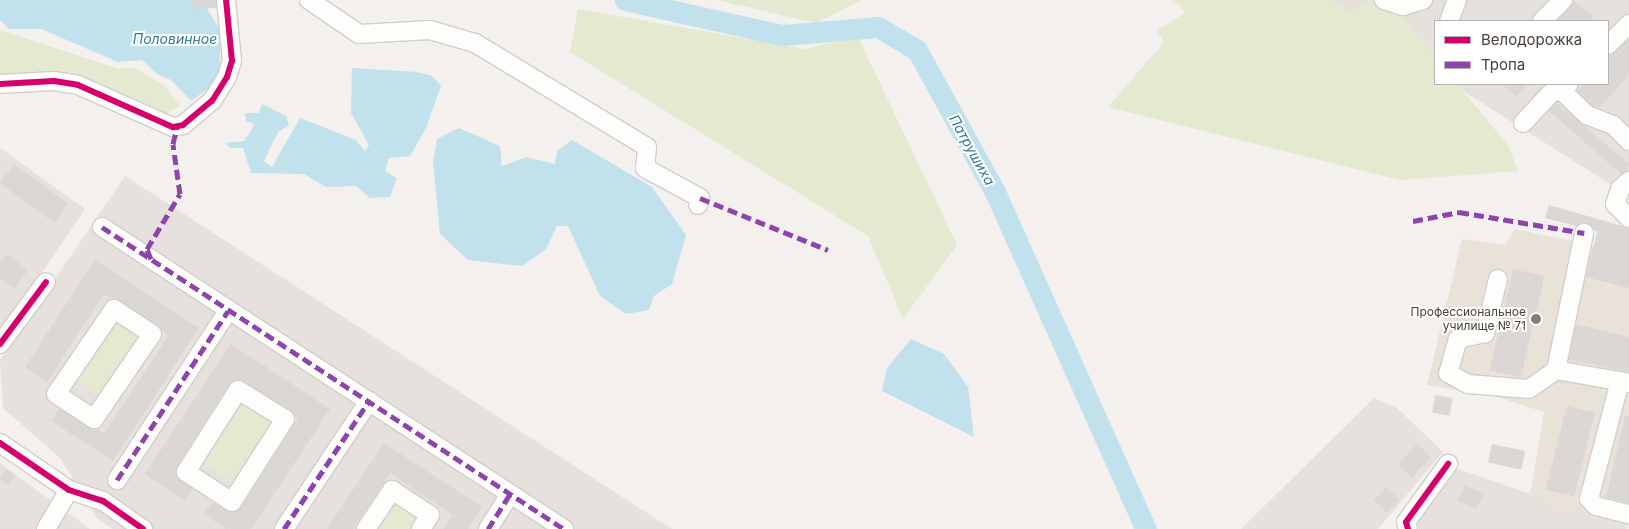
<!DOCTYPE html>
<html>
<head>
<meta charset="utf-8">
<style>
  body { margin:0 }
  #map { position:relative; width:1629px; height:529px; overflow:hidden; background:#f3f0ed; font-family:Inter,sans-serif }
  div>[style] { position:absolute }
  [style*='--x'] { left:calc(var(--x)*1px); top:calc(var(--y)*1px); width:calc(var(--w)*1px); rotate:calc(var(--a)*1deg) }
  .residential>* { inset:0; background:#e6e1dc }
  .education>* { inset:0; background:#e9e2d9 }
  .green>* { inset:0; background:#e4eacf; transform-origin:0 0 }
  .parking>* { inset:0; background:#e5e1de }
  .water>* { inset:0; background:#c1e1ed }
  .river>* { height:21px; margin:-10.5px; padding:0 10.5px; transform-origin:10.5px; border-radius:10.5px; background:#c1e1ed }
  .building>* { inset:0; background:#dbd7d4; transform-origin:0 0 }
  .roads { filter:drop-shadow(1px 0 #d1cecb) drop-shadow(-1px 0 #d1cecb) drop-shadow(0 1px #d1cecb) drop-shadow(0 -1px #d1cecb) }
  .minor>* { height:18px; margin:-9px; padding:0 9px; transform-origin:9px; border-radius:9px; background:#fdfdfc }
  .quiet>* { height:5px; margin-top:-2.5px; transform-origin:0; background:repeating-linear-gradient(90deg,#8e44ad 0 10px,transparent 0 15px) }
  .cycleway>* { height:6px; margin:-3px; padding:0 3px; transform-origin:3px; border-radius:3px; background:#d6006c }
  .dots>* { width:14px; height:14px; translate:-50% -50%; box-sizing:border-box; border:2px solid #fff; border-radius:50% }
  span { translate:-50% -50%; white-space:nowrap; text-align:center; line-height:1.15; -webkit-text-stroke:4px #fff; paint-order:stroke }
  .poi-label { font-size:12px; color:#494139 }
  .right { translate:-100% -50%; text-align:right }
  .water-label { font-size:14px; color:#327a97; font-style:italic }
  .legend { position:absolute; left:1434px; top:20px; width:175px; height:65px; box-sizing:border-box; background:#fff; border:1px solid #b6b3b0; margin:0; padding:6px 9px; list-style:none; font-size:15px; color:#494139 }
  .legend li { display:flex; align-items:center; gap:10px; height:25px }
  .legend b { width:25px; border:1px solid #b6b3b0 }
</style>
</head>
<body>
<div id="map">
  <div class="residential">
    <div style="clip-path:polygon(1320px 0,1629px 0,1629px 196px,1452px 84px,1608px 84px,1608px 21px,1435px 21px,1435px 73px)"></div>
    <div style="clip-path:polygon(0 148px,85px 209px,0 335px)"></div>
    <div style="clip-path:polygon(125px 176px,672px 529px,113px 529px,97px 518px,60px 458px,3px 408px,0 360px)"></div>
    <div style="clip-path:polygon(1374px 398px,1397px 408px,1443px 452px,1378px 529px,1241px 529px)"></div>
    <div style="clip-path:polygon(0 463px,90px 529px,0 529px)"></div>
    <div style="clip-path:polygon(1455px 468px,1546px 499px,1549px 506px,1627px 525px,1626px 529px,1419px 529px,1418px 522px)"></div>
  </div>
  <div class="education">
    <div style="clip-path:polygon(1515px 229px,1629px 253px,1629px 526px,1549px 506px,1546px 499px,1530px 494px,1544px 412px,1498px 397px,1427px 385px,1462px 239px,1505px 245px)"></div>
  </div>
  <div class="green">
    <div style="clip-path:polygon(717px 0,862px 0,816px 23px)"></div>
    <div style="clip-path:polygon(1173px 0,1330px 0,1351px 12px,1367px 0,1399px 13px,1435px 57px,1435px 84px,1457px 84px,1508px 145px,1518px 171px,1400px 180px,1108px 107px,1164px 42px,1157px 31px,1186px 12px)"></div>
    <div style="clip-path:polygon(578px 9px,805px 49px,858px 37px,957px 245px,903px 319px,868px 236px,570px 52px)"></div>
    <div style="clip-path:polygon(0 30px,119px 69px,133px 67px,164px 85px,180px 106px,163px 115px,78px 76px,0 75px)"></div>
    <div style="left:114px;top:315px;width:35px;height:75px;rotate:33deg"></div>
    <div style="left:242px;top:399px;width:39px;height:75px;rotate:32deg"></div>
    <div style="clip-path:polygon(392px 500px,420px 518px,414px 529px,373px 529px)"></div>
  </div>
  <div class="parking">
    <div style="clip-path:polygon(83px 463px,182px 529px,123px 529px,97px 511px,80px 478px)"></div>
  </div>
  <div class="water">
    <div style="clip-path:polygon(0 0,202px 0,221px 32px,219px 73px,213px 85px,191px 101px,171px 80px,157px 74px,142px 60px,118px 62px,41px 29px,9px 29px,0 20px)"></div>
    <div style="clip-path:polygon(352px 68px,417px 72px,432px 76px,441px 86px,426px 128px,410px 156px,389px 158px,385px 171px,397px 178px,390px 197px,370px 198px,356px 186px,326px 187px,304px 174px,251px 173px,243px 148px,230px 148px,226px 143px,244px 141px,255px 124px,246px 121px,245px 113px,259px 113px,262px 104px,286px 116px,289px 125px,278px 132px,264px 161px,272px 167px,300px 118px,356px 140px,365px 151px,369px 145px,351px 113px)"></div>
    <div style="clip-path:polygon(459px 128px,500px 146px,502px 166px,526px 157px,555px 164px,557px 151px,572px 140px,652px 187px,686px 235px,672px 284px,654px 296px,649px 310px,626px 314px,600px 296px,568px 226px,557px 226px,546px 249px,522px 266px,468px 260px,440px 234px,433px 162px,437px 139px)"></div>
    <div style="clip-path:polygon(911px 339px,944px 354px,968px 387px,974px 437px,882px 391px,887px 368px)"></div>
  </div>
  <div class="river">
    <div style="--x:625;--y:0;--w:161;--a:12.6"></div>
    <div style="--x:782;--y:35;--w:96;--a:-4.8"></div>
    <div style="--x:878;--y:27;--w:45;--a:30.5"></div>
    <div style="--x:917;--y:50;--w:162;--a:61.2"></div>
    <div style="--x:995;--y:192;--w:369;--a:65.9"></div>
  </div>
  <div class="building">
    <div style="clip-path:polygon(192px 0,216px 0,216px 8px,193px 9px)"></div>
    <div style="clip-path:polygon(1573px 0,1594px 17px,1590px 21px,1557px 21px)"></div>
    <div style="clip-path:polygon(1629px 39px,1629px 75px,1599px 108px,1593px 106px,1577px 91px,1583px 84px,1608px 84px,1608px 57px)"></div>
    <div style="clip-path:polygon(1502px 84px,1529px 84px,1516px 97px)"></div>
    <div style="clip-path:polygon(1557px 103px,1629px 164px,1628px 171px,1621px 174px,1549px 111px)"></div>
    <div style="left:14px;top:164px;width:67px;height:24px;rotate:36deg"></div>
    <div style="clip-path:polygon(1549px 205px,1629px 228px,1629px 288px,1586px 277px,1597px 232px,1587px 223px,1576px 226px,1545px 218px)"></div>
    <div style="clip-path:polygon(7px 254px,28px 270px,14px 289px,0 278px,0 263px)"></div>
    <div style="clip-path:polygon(95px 260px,199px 328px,113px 461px,51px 421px,59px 409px,104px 433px,168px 336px,158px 325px,104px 294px,47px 382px,25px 367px)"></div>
    <div style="left:1513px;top:269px;width:32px;height:104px;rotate:13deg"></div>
    <div style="clip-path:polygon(1576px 324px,1629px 337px,1629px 372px,1569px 360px)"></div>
    <div style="clip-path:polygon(231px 344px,330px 409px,251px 529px,226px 529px,204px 514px,212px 502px,231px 513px,241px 508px,298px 418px,244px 381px,229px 384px,177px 466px,177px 477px,193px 489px,185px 501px,145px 474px)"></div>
    <div style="left:1435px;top:395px;width:18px;height:18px;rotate:9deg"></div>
    <div style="left:1567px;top:406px;width:29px;height:86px;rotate:14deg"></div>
    <div style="clip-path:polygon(1625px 416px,1629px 416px,1629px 503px,1606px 497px)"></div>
    <div style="clip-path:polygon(384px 443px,482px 507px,468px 529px,444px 529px,453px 515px,390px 473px,353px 529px,327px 529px)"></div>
    <div style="left:1417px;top:444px;width:19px;height:28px;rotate:43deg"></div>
    <div style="left:1492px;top:444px;width:34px;height:19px;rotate:12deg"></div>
    <div style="left:6px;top:469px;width:11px;height:12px;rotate:38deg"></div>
    <div style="left:1465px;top:485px;width:21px;height:17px;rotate:25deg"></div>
    <div style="left:1386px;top:487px;width:18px;height:18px;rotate:43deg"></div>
  </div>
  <div class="roads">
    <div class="minor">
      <div style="--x:309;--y:0;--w:60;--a:34.2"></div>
      <div style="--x:359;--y:34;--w:71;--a:-3.2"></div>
      <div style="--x:430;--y:30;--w:47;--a:16.1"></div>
      <div style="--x:475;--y:43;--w:201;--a:31.2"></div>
      <div style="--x:647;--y:147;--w:21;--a:95"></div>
      <div style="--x:645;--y:168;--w:63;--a:28.6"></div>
      <div style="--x:700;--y:198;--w:7;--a:106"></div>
      <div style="--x:1384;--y:0;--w:20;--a:18"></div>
      <div style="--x:1403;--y:6;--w:21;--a:-17"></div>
      <div style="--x:1449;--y:21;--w:22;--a:-69"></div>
      <div style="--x:1542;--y:21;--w:30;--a:-45"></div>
      <div style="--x:1608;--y:45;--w:30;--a:-45"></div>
      <div style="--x:0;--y:84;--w:54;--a:-3.2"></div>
      <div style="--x:54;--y:81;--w:24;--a:9"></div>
      <div style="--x:78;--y:85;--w:104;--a:23.9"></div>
      <div style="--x:173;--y:127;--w:10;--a:-11"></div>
      <div style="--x:183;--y:125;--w:38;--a:-40"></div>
      <div style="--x:212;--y:101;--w:28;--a:-58"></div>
      <div style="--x:227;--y:77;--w:17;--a:-73"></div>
      <div style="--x:232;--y:61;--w:61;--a:-95.6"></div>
      <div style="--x:1562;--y:91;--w:35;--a:44"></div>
      <div style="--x:1587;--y:115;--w:28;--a:21"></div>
      <div style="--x:1613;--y:125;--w:23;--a:45"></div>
      <div style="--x:1523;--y:123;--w:40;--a:-47"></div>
      <div style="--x:1550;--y:94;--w:21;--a:-28"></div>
      <div style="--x:1629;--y:181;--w:12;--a:138"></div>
      <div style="--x:1620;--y:189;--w:16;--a:108"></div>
      <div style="--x:1615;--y:204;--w:20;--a:45"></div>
      <div style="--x:102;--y:227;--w:552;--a:33.17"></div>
      <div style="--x:1498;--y:279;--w:56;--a:103.5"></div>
      <div style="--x:1485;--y:333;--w:28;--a:167"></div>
      <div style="--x:1458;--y:339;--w:35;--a:106"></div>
      <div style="--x:1448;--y:373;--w:23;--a:29"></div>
      <div style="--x:1468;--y:384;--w:61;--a:4.7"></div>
      <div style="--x:1529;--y:389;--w:33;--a:-35"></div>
      <div style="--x:1556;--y:370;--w:140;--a:-78.4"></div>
      <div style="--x:114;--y:309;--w:45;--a:33.3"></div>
      <div style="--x:152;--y:334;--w:103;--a:124.3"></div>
      <div style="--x:94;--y:419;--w:45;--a:-146.7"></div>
      <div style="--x:56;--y:394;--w:103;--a:-55.7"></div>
      <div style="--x:0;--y:344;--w:77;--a:-53.4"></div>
      <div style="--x:1556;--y:370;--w:74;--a:10.1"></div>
      <div style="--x:1620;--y:381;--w:122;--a:104.7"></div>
      <div style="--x:1589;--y:499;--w:10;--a:45"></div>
      <div style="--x:1596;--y:506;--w:34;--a:14"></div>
      <div style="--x:238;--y:390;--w:55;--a:31.7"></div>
      <div style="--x:285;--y:419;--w:98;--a:122.6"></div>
      <div style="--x:232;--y:502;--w:55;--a:-146.9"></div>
      <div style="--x:186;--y:472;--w:97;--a:-57.6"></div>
      <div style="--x:0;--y:443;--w:83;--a:34.3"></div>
      <div style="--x:69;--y:490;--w:36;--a:18"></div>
      <div style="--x:103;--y:501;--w:49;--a:35"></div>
      <div style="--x:117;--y:480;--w:202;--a:-56.7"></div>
      <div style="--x:46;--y:529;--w:45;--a:-59.5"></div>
      <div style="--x:284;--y:529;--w:154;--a:-56.4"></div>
      <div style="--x:366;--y:529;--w:47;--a:-56.3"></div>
      <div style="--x:392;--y:490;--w:45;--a:33.3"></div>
      <div style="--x:430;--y:515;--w:17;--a:123"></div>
      <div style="--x:488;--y:529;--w:41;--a:-57.8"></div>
      <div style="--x:1408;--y:529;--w:7;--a:-106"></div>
      <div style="--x:1406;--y:522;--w:72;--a:-54.1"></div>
    </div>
  </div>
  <div class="quiet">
    <div style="--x:700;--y:198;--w:138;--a:22.1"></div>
    <div style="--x:1413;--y:221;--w:47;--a:-11.1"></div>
    <div style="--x:1459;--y:212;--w:127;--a:9.5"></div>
    <div style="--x:102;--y:227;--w:552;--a:33.17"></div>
    <div style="--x:151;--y:259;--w:11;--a:-112"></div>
    <div style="--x:147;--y:249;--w:64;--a:-59"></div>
    <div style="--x:180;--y:194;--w:50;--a:-98"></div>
    <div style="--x:173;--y:144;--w:17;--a:-77"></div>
    <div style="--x:117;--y:480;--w:202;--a:-56.7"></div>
    <div style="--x:284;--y:529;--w:154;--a:-56.4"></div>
    <div style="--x:488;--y:529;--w:41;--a:-57.8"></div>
  </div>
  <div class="cycleway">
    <div style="--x:0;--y:84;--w:54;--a:-3.2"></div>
    <div style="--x:54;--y:81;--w:24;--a:9"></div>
    <div style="--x:78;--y:85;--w:104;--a:23.9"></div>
    <div style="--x:173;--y:127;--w:10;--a:-11"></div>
    <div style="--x:183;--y:125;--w:38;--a:-40"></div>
    <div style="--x:212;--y:101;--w:28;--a:-58"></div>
    <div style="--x:227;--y:77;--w:17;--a:-73"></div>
    <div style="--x:232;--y:61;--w:61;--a:-95.6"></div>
    <div style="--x:0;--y:344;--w:77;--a:-53.4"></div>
    <div style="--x:0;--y:443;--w:83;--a:34.3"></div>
    <div style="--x:69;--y:490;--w:36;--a:18"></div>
    <div style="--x:103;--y:501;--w:49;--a:35"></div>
    <div style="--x:1408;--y:529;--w:7;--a:-106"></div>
    <div style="--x:1406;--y:522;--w:72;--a:-54.1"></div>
  </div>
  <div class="dots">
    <div style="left:1536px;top:319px;background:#847e78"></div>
  </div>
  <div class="poi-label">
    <span class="right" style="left:1526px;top:319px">Профессиональное<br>училище № 71</span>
  </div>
  <div class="water-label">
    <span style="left:175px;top:39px">Половинное</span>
    <span style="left:972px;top:150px;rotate:61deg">Патрушиха</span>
  </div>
  <ul class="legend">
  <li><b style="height:6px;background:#d6006c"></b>Велодорожка</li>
  <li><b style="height:6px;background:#8e44ad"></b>Тропа</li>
  </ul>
</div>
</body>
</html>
